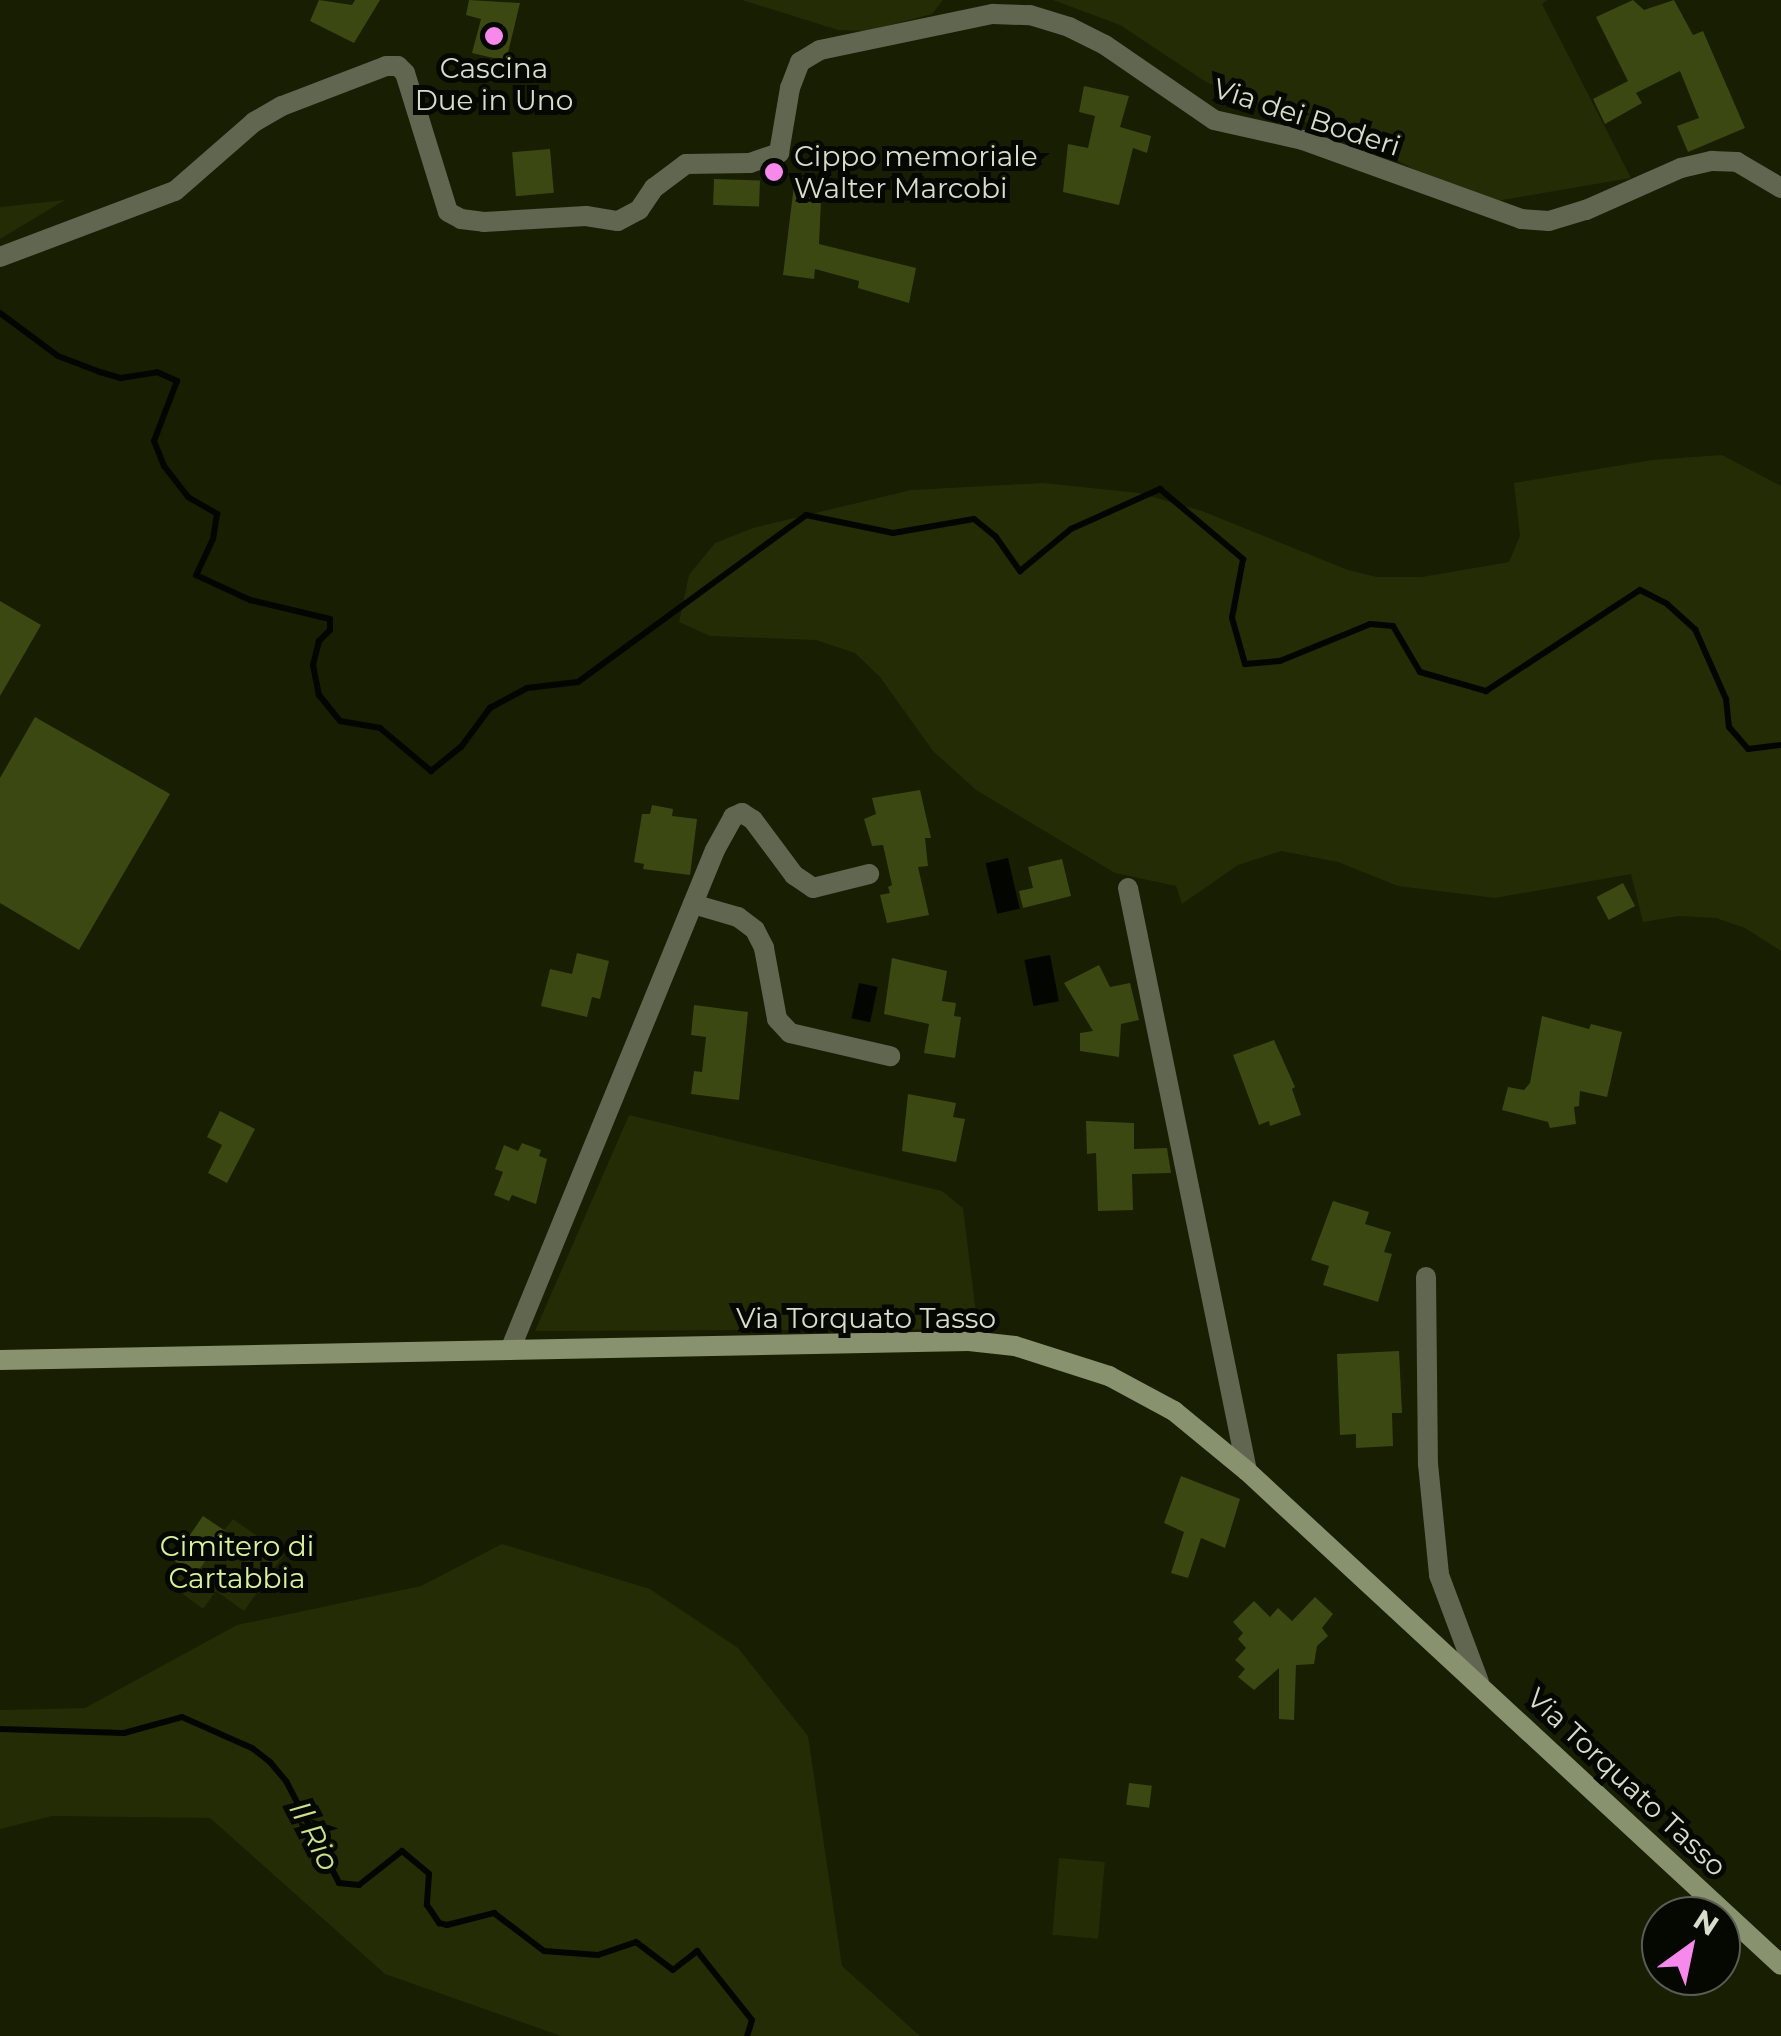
<!DOCTYPE html>
<html>
<head>
<meta charset="utf-8">
<style>
  body { margin:0 }
  #map { position:relative; width:1781px; height:2036px; overflow:hidden; background:#171e02; font-family:Montserrat,sans-serif }
  div>[style] { position:absolute }
  [style*='--x'] { left:calc(var(--x)*1px); top:calc(var(--y)*1px); width:calc(var(--w)*1px); rotate:calc(var(--a)*1deg) }
  .green>* { inset:0; background:#232c05; transform-origin:0 0 }
  .water>* { inset:0; background:#030600; transform-origin:0 0 }
  .stream>* { height:6px; margin:-3px; padding:0 3px; transform-origin:3px; border-radius:3px; background:#030600 }
  .building>* { inset:0; background:#3c4812; transform-origin:0 0 }
  .street>* { height:20px; margin:-10px; padding:0 10px; transform-origin:10px; border-radius:10px; background:#606650 }
  .secondary>* { height:20px; margin:-10px; padding:0 10px; transform-origin:10px; border-radius:10px; background:#88926e }
  .dots>* { width:28px; height:28px; translate:-50% -50%; box-sizing:border-box; border:5px solid #050701; border-radius:50% }
  span { translate:-50% -50%; white-space:nowrap; text-align:center; line-height:1.15; -webkit-text-stroke:10px #050701; paint-order:stroke }
  .poi-label { font-size:28px; color:#d7dccb }
  .left { translate:0 -50%; text-align:left }
  .street-label { font-size:28px; color:#d7dccb }
  .park-label { font-size:28px; color:#d9f09d }
  .water-label { font-size:30px; color:#cbe18f; font-style:italic }
  .north { position:absolute; left:1641px; top:1896px; width:100px; height:100px; box-sizing:border-box; background:#050701; border:2px solid #595c52; border-radius:50%; rotate:33deg; font-size:28px; font-weight:700; line-height:40px; text-align:center; color:#d7dccb }
  .north::after { content:''; display:block; margin:auto; width:35px; height:45px; background:#f788ec; clip-path:polygon(50% 0,100% 100%,50% 72%,0 100%) }
</style>
</head>
<body>
<div id="map">
  <div class="green">
    <div style="clip-path:polygon(742px 0,943px 0,932px 14px,867px 31px,838px 30px)"></div>
    <div style="clip-path:polygon(1053px 0,1547px 0,1542px 4px,1631px 178px,1479px 204px,1383px 153px,1206px 82px,1120px 25px)"></div>
    <div style="clip-path:polygon(65px 200px,0 239px,0 207px)"></div>
    <div style="clip-path:polygon(1722px 455px,1781px 486px,1781px 951px,1745px 928px,1716px 918px,1679px 916px,1643px 922px,1631px 874px,1495px 898px,1398px 886px,1338px 862px,1281px 851px,1238px 865px,1182px 904px,1176px 886px,1115px 873px,976px 790px,933px 751px,880px 677px,855px 653px,816px 640px,710px 636px,679px 622px,689px 575px,715px 543px,753px 528px,911px 490px,1043px 483px,1139px 493px,1202px 511px,1348px 570px,1377px 577px,1422px 577px,1509px 562px,1520px 536px,1514px 483px,1652px 460px)"></div>
    <div style="clip-path:polygon(629px 1115px,942px 1191px,963px 1208px,978px 1329px,535px 1331px)"></div>
    <div style="clip-path:polygon(203px 1516px,224px 1530px,233px 1519px,284px 1555px,244px 1611px,216px 1591px,203px 1609px,172px 1586px,184px 1568px,172px 1559px)"></div>
    <div style="clip-path:polygon(502px 1544px,650px 1589px,738px 1648px,808px 1736px,842px 1966px,920px 2036px,561px 2036px,385px 1974px,210px 1818px,52px 1816px,0 1829px,0 1710px,85px 1708px,237px 1625px,421px 1586px)"></div>
    <div style="left:1059px;top:1858px;width:46px;height:77px;rotate:5deg"></div>
  </div>
  <div class="water">
    <div style="left:1008px;top:858px;width:52px;height:23px;rotate:77deg"></div>
    <div style="left:1050px;top:955px;width:47px;height:26px;rotate:79deg"></div>
    <div style="left:859px;top:983px;width:19px;height:36px;rotate:12deg"></div>
  </div>
  <div class="stream">
    <div style="--x:0;--y:313;--w:72;--a:36.6"></div>
    <div style="--x:58;--y:356;--w:45;--a:20.9"></div>
    <div style="--x:100;--y:372;--w:22;--a:16"></div>
    <div style="--x:121;--y:378;--w:36;--a:-9"></div>
    <div style="--x:157;--y:372;--w:22;--a:24"></div>
    <div style="--x:177;--y:381;--w:64;--a:111"></div>
    <div style="--x:154;--y:441;--w:27;--a:68"></div>
    <div style="--x:164;--y:466;--w:39;--a:52"></div>
    <div style="--x:188;--y:497;--w:34;--a:30"></div>
    <div style="--x:217;--y:514;--w:25;--a:99"></div>
    <div style="--x:213;--y:539;--w:40;--a:115"></div>
    <div style="--x:196;--y:575;--w:60;--a:24.8"></div>
    <div style="--x:250;--y:600;--w:82;--a:13.4"></div>
    <div style="--x:330;--y:619;--w:11;--a:90"></div>
    <div style="--x:330;--y:630;--w:16;--a:135"></div>
    <div style="--x:319;--y:641;--w:25;--a:104"></div>
    <div style="--x:313;--y:665;--w:31;--a:79"></div>
    <div style="--x:319;--y:695;--w:33;--a:51"></div>
    <div style="--x:340;--y:721;--w:41;--a:9.9"></div>
    <div style="--x:380;--y:728;--w:67;--a:40.1"></div>
    <div style="--x:431;--y:771;--w:38;--a:-39"></div>
    <div style="--x:461;--y:747;--w:49;--a:-53.4"></div>
    <div style="--x:490;--y:708;--w:42;--a:-28.4"></div>
    <div style="--x:527;--y:688;--w:51;--a:-6.7"></div>
    <div style="--x:578;--y:682;--w:283;--a:-36.2"></div>
    <div style="--x:806;--y:515;--w:89;--a:11.7"></div>
    <div style="--x:893;--y:533;--w:82;--a:-9.8"></div>
    <div style="--x:974;--y:519;--w:28;--a:39"></div>
    <div style="--x:996;--y:537;--w:42;--a:54.8"></div>
    <div style="--x:1020;--y:571;--w:66;--a:-39.5"></div>
    <div style="--x:1071;--y:529;--w:98;--a:-24.2"></div>
    <div style="--x:1160;--y:489;--w:109;--a:40.1"></div>
    <div style="--x:1243;--y:559;--w:60;--a:100.6"></div>
    <div style="--x:1232;--y:618;--w:48;--a:74.2"></div>
    <div style="--x:1245;--y:664;--w:35;--a:-5"></div>
    <div style="--x:1280;--y:661;--w:97;--a:-22.3"></div>
    <div style="--x:1370;--y:624;--w:23;--a:5"></div>
    <div style="--x:1393;--y:626;--w:53;--a:59.6"></div>
    <div style="--x:1420;--y:672;--w:69;--a:16.1"></div>
    <div style="--x:1486;--y:691;--w:184;--a:-33.3"></div>
    <div style="--x:1640;--y:590;--w:30;--a:27"></div>
    <div style="--x:1667;--y:604;--w:38;--a:42"></div>
    <div style="--x:1695;--y:629;--w:77;--a:66.1"></div>
    <div style="--x:1726;--y:699;--w:28;--a:84"></div>
    <div style="--x:1729;--y:727;--w:29;--a:49"></div>
    <div style="--x:1748;--y:749;--w:33;--a:-7"></div>
    <div style="--x:0;--y:1729;--w:124;--a:1.8"></div>
    <div style="--x:124;--y:1733;--w:60;--a:-15.4"></div>
    <div style="--x:182;--y:1717;--w:77;--a:23.9"></div>
    <div style="--x:252;--y:1748;--w:23;--a:38"></div>
    <div style="--x:270;--y:1762;--w:25;--a:50"></div>
    <div style="--x:286;--y:1781;--w:115;--a:62.5"></div>
    <div style="--x:339;--y:1883;--w:20;--a:6"></div>
    <div style="--x:359;--y:1885;--w:55;--a:-38.3"></div>
    <div style="--x:402;--y:1851;--w:35;--a:40"></div>
    <div style="--x:429;--y:1874;--w:31;--a:94"></div>
    <div style="--x:427;--y:1905;--w:22;--a:56"></div>
    <div style="--x:439;--y:1923;--w:8;--a:14"></div>
    <div style="--x:447;--y:1925;--w:49;--a:-14.3"></div>
    <div style="--x:494;--y:1913;--w:63;--a:37.2"></div>
    <div style="--x:544;--y:1951;--w:54;--a:4.2"></div>
    <div style="--x:598;--y:1955;--w:40;--a:-18.9"></div>
    <div style="--x:636;--y:1942;--w:46;--a:37.1"></div>
    <div style="--x:673;--y:1970;--w:31;--a:-38"></div>
    <div style="--x:697;--y:1951;--w:88;--a:51.4"></div>
    <div style="--x:752;--y:2020;--w:17;--a:107"></div>
  </div>
  <div class="building">
    <div style="clip-path:polygon(319px 0,352px 5px,355px 0,380px 0,354px 43px,310px 21px)"></div>
    <div style="clip-path:polygon(469px 0,520px 3px,506px 61px,472px 53px,481px 19px,466px 15px)"></div>
    <div style="clip-path:polygon(1633px 0,1644px 10px,1674px 0,1693px 35px,1703px 31px,1745px 128px,1688px 152px,1677px 126px,1699px 118px,1680px 71px,1636px 93px,1642px 103px,1605px 124px,1593px 99px,1628px 81px,1596px 17px)"></div>
    <div style="clip-path:polygon(1084px 86px,1129px 96px,1120px 127px,1151px 136px,1147px 153px,1133px 148px,1119px 205px,1063px 192px,1068px 144px,1088px 148px,1095px 116px,1079px 112px)"></div>
    <div style="left:550px;top:149px;width:44px;height:38px;rotate:85deg"></div>
    <div style="clip-path:polygon(795px 177px,822px 179px,819px 244px,916px 268px,909px 303px,858px 288px,859px 281px,815px 269px,814px 279px,783px 275px)"></div>
    <div style="left:714px;top:179px;width:46px;height:26px;rotate:2deg"></div>
    <div style="clip-path:polygon(0 601px,41px 625px,0 696px)"></div>
    <div style="clip-path:polygon(35px 717px,170px 794px,79px 950px,0 903px,0 778px)"></div>
    <div style="clip-path:polygon(920px 790px,931px 838px,925px 838px,928px 866px,918px 867px,929px 915px,887px 923px,880px 895px,890px 893px,888px 887px,892px 885px,883px 845px,872px 846px,864px 819px,876px 814px,872px 798px)"></div>
    <div style="clip-path:polygon(652px 805px,673px 809px,672px 816px,697px 819px,690px 875px,643px 869px,644px 864px,634px 862px,642px 814px,650px 814px)"></div>
    <div style="clip-path:polygon(1062px 859px,1071px 896px,1023px 908px,1019px 891px,1033px 888px,1028px 867px)"></div>
    <div style="left:1623px;top:883px;width:26px;height:30px;rotate:62deg"></div>
    <div style="clip-path:polygon(577px 953px,609px 961px,600px 999px,592px 997px,587px 1017px,541px 1006px,550px 969px,572px 974px)"></div>
    <div style="clip-path:polygon(892px 958px,947px 971px,942px 1001px,956px 1003px,954px 1016px,961px 1017px,955px 1058px,924px 1053px,929px 1024px,884px 1014px)"></div>
    <div style="clip-path:polygon(1099px 965px,1110px 987px,1130px 983px,1139px 1020px,1121px 1024px,1119px 1057px,1080px 1051px,1080px 1033px,1093px 1031px,1064px 983px)"></div>
    <div style="clip-path:polygon(694px 1005px,748px 1012px,739px 1100px,691px 1094px,694px 1071px,702px 1072px,706px 1037px,691px 1035px)"></div>
    <div style="clip-path:polygon(1542px 1016px,1589px 1029px,1591px 1024px,1622px 1032px,1607px 1097px,1580px 1091px,1579px 1106px,1574px 1107px,1576px 1124px,1550px 1128px,1548px 1122px,1502px 1110px,1508px 1087px,1524px 1090px,1530px 1083px)"></div>
    <div style="clip-path:polygon(1274px 1040px,1295px 1087px,1292px 1089px,1301px 1115px,1270px 1126px,1269px 1121px,1259px 1125px,1233px 1055px)"></div>
    <div style="clip-path:polygon(908px 1094px,956px 1103px,953px 1117px,965px 1119px,956px 1162px,902px 1151px)"></div>
    <div style="clip-path:polygon(220px 1111px,255px 1129px,227px 1183px,208px 1173px,222px 1145px,207px 1137px)"></div>
    <div style="clip-path:polygon(1086px 1121px,1134px 1123px,1134px 1149px,1167px 1148px,1171px 1173px,1132px 1174px,1133px 1210px,1098px 1211px,1096px 1153px,1087px 1154px)"></div>
    <div style="clip-path:polygon(522px 1143px,541px 1150px,539px 1156px,547px 1159px,536px 1204px,512px 1195px,509px 1201px,494px 1195px,503px 1172px,495px 1169px,504px 1145px,518px 1151px)"></div>
    <div style="clip-path:polygon(1333px 1201px,1369px 1212px,1365px 1224px,1391px 1232px,1384px 1252px,1392px 1254px,1378px 1302px,1323px 1285px,1329px 1266px,1311px 1260px)"></div>
    <div style="clip-path:polygon(1399px 1351px,1402px 1413px,1392px 1413px,1393px 1446px,1356px 1448px,1356px 1434px,1340px 1435px,1337px 1354px)"></div>
    <div style="clip-path:polygon(1181px 1476px,1240px 1499px,1225px 1548px,1201px 1538px,1188px 1578px,1171px 1573px,1184px 1532px,1164px 1523px)"></div>
    <div style="left:203px;top:1516px;width:27px;height:53px;rotate:34deg"></div>
    <div style="clip-path:polygon(1315px 1597px,1333px 1614px,1322px 1628px,1328px 1636px,1317px 1646px,1314px 1664px,1296px 1665px,1294px 1720px,1279px 1719px,1279px 1668px,1254px 1690px,1238px 1677px,1245px 1669px,1235px 1660px,1246px 1648px,1238px 1639px,1243px 1633px,1233px 1622px,1254px 1601px,1270px 1617px,1278px 1608px,1292px 1621px)"></div>
    <div style="left:1129px;top:1783px;width:23px;height:22px;rotate:7deg"></div>
  </div>
  <div class="street">
    <div style="--x:0;--y:257;--w:187;--a:-20.7"></div>
    <div style="--x:175;--y:191;--w:105;--a:-41.1"></div>
    <div style="--x:254;--y:122;--w:32;--a:-30"></div>
    <div style="--x:282;--y:106;--w:111;--a:-21"></div>
    <div style="--x:386;--y:66;--w:12;--a:0"></div>
    <div style="--x:398;--y:66;--w:10;--a:45"></div>
    <div style="--x:405;--y:73;--w:145;--a:72.8"></div>
    <div style="--x:448;--y:212;--w:15;--a:28"></div>
    <div style="--x:461;--y:219;--w:23;--a:7"></div>
    <div style="--x:484;--y:222;--w:102;--a:-3.4"></div>
    <div style="--x:586;--y:216;--w:32;--a:9"></div>
    <div style="--x:618;--y:221;--w:24;--a:-28"></div>
    <div style="--x:639;--y:210;--w:27;--a:-56"></div>
    <div style="--x:654;--y:188;--w:40;--a:-37"></div>
    <div style="--x:686;--y:164;--w:64;--a:-0.9"></div>
    <div style="--x:750;--y:163;--w:31;--a:-19"></div>
    <div style="--x:779;--y:153;--w:66;--a:-80.4"></div>
    <div style="--x:790;--y:88;--w:28;--a:-69"></div>
    <div style="--x:800;--y:62;--w:23;--a:-31"></div>
    <div style="--x:820;--y:50;--w:177;--a:-11.8"></div>
    <div style="--x:993;--y:14;--w:37;--a:2"></div>
    <div style="--x:1030;--y:15;--w:41;--a:17.1"></div>
    <div style="--x:1069;--y:27;--w:40;--a:26.6"></div>
    <div style="--x:1105;--y:45;--w:132;--a:34.5"></div>
    <div style="--x:1214;--y:120;--w:91;--a:12.7"></div>
    <div style="--x:1303;--y:140;--w:232;--a:19.9"></div>
    <div style="--x:1521;--y:219;--w:28;--a:4"></div>
    <div style="--x:1549;--y:221;--w:39;--a:-17"></div>
    <div style="--x:1586;--y:210;--w:104;--a:-23.9"></div>
    <div style="--x:1681;--y:168;--w:32;--a:-13"></div>
    <div style="--x:1712;--y:161;--w:25;--a:2"></div>
    <div style="--x:1737;--y:162;--w:51;--a:30.6"></div>
    <div style="--x:1128;--y:888;--w:595;--a:78.46"></div>
    <div style="--x:693;--y:904;--w:47;--a:16.1"></div>
    <div style="--x:738;--y:917;--w:21;--a:37"></div>
    <div style="--x:755;--y:930;--w:20;--a:63"></div>
    <div style="--x:764;--y:948;--w:72;--a:79.6"></div>
    <div style="--x:777;--y:1019;--w:19;--a:47"></div>
    <div style="--x:790;--y:1033;--w:103;--a:13"></div>
    <div style="--x:1426;--y:1277;--w:187;--a:89.4"></div>
    <div style="--x:1428;--y:1464;--w:112;--a:84.3"></div>
    <div style="--x:1439;--y:1575;--w:114;--a:69.5"></div>
    <div style="--x:510;--y:1350;--w:540;--a:-67.71"></div>
    <div style="--x:715;--y:850;--w:38;--a:-61"></div>
    <div style="--x:733;--y:817;--w:10;--a:-24"></div>
    <div style="--x:742;--y:813;--w:13;--a:32"></div>
    <div style="--x:753;--y:820;--w:69;--a:53.3"></div>
    <div style="--x:794;--y:875;--w:23;--a:34"></div>
    <div style="--x:813;--y:888;--w:58;--a:-14"></div>
  </div>
  <div class="secondary">
    <div style="--x:0;--y:1360;--w:969;--a:-1.12"></div>
    <div style="--x:969;--y:1341;--w:46;--a:6.2"></div>
    <div style="--x:1015;--y:1346;--w:99;--a:17.7"></div>
    <div style="--x:1109;--y:1376;--w:74;--a:28.3"></div>
    <div style="--x:1174;--y:1411;--w:94;--a:39.4"></div>
    <div style="--x:1247;--y:1471;--w:727;--a:42.77"></div>
  </div>
  <div class="dots">
    <div style="left:494px;top:36px;background:#f788ec"></div>
    <div style="left:774px;top:172px;background:#f788ec"></div>
  </div>
  <div class="poi-label">
    <span style="left:494px;top:84px">Cascina<br>Due in Uno</span>
    <span class="left" style="left:794px;top:172px">Cippo memoriale<br>Walter Marcobi</span>
  </div>
  <div class="street-label">
    <span style="left:1307px;top:117px;rotate:18deg">Via dei Boderi</span>
    <span style="left:866px;top:1318px">Via Torquato Tasso</span>
    <span style="left:1627px;top:1782px;rotate:43deg">Via Torquato Tasso</span>
  </div>
  <div class="park-label">
    <span style="left:237px;top:1562px">Cimitero di<br>Cartabbia</span>
  </div>
  <div class="water-label">
    <span style="left:314px;top:1836px;rotate:63deg">Il Rio</span>
  </div>
  <div class="north">N</div>
</div>
</body>
</html>
